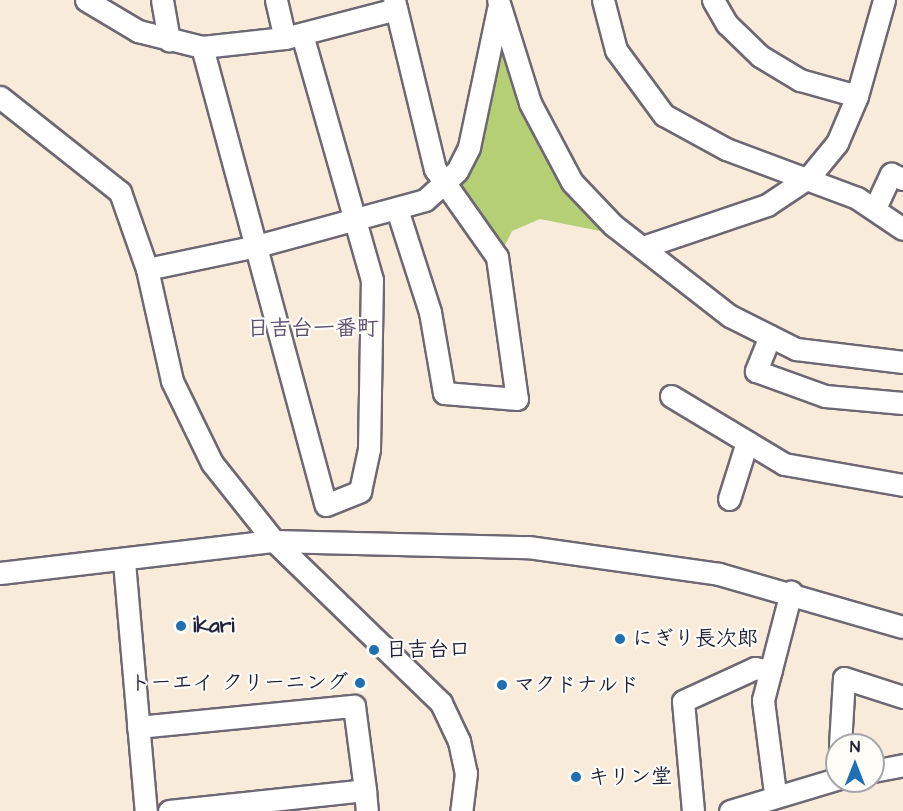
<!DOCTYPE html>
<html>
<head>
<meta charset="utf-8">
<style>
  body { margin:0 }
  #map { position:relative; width:903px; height:811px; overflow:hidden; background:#f8ebda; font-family:"Architects Daughter","Klee One",sans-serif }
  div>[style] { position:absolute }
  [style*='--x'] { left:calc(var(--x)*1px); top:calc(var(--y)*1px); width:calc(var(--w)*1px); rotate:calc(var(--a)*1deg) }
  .green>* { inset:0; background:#b5cf74 }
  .roads { filter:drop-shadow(2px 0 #6d6873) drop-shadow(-2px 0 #6d6873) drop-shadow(0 2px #6d6873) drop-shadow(0 -2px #6d6873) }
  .minor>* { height:21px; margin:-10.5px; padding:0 10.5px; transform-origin:10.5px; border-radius:10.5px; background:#fff }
  .dots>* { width:16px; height:16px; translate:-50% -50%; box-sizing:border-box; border:3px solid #fdfcf7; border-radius:50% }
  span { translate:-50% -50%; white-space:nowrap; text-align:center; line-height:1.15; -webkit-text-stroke:4.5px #fdfcf7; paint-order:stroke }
  .poi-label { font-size:21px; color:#22223b; font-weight:700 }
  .left { translate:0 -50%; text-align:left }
  .right { translate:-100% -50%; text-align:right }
  .neighbourhood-label { font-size:22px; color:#5e5071; font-weight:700 }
  .north { position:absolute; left:825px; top:733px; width:60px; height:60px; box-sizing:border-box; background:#fdfcf7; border:2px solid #a5a5ac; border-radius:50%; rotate:0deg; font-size:16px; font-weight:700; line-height:24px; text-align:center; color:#22223b }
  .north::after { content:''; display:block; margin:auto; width:21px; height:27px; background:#1f6fb2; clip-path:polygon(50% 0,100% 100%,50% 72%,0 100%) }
</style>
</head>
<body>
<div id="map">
  <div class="green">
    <div style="clip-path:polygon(503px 43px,521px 107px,541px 149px,555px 174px,608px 228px,605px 232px,540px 219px,512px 231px,501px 253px,459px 185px,476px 159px)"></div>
  </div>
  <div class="roads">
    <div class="minor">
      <div style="--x:86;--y:0;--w:61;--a:30.8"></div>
      <div style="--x:138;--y:31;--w:66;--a:14"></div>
      <div style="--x:202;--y:47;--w:83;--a:-6.2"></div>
      <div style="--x:285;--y:38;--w:115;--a:-14.6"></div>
      <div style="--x:162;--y:0;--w:41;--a:80.1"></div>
      <div style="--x:276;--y:0;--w:39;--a:77"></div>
      <div style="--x:394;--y:0;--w:174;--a:76.4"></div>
      <div style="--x:435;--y:169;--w:108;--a:54.8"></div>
      <div style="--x:497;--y:257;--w:143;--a:82"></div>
      <div style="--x:517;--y:399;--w:73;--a:-175.3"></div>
      <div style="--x:444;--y:393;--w:82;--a:-99.8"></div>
      <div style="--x:430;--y:312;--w:108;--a:-107.8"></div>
      <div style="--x:498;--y:0;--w:108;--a:72.7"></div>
      <div style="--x:530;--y:103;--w:89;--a:62"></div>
      <div style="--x:572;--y:182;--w:59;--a:46.4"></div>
      <div style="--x:613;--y:225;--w:148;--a:37.9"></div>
      <div style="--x:730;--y:316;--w:74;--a:26.6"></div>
      <div style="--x:796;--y:349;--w:108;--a:6.9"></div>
      <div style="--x:603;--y:0;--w:52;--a:75.4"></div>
      <div style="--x:616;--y:50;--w:81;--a:53.6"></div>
      <div style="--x:664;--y:115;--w:71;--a:28.7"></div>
      <div style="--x:726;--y:149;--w:140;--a:20.5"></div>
      <div style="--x:857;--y:198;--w:55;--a:34"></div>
      <div style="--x:713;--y:0;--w:28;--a:60"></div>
      <div style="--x:727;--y:24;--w:46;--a:44.1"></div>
      <div style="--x:760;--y:56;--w:47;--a:31"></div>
      <div style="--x:800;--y:80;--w:59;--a:15.7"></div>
      <div style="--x:202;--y:47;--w:474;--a:74.9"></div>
      <div style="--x:326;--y:505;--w:37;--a:-22"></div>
      <div style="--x:360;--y:491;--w:43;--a:-77.9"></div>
      <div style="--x:369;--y:449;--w:169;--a:-89"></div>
      <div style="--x:372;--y:280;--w:256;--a:-105.9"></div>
      <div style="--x:0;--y:97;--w:153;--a:38.4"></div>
      <div style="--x:120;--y:192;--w:82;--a:70.7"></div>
      <div style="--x:147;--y:269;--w:115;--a:77.4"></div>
      <div style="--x:172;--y:381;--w:91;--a:64"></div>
      <div style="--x:212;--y:463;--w:100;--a:51.5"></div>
      <div style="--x:274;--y:541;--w:233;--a:44.1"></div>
      <div style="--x:441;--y:703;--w:42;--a:64.7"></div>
      <div style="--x:459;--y:741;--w:33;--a:78"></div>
      <div style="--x:466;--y:773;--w:38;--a:97"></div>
      <div style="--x:875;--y:208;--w:38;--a:-65"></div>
      <div style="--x:891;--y:174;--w:13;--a:23"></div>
      <div style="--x:643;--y:247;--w:131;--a:-18.7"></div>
      <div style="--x:767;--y:205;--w:50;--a:-33.7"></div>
      <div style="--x:809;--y:177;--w:44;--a:-50.5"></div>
      <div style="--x:837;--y:143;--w:51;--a:-66.9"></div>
      <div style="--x:857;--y:96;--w:100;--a:-74.3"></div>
      <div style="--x:147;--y:269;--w:112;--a:-11.8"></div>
      <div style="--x:257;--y:246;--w:174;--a:-15.3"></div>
      <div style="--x:425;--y:200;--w:43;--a:-42.2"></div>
      <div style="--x:457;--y:171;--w:27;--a:-63"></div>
      <div style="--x:469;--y:147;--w:141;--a:-78.1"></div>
      <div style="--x:770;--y:336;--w:38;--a:112"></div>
      <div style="--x:756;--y:371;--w:73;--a:19.9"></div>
      <div style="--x:825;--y:396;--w:78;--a:5.1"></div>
      <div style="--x:671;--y:396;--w:132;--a:31"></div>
      <div style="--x:784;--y:464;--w:121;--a:10"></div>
      <div style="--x:729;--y:499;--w:60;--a:-72.5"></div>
      <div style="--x:124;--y:562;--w:250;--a:85"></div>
      <div style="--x:0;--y:573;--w:276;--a:-6.7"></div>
      <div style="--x:274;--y:541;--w:254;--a:1.4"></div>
      <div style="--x:528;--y:547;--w:193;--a:8"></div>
      <div style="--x:719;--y:574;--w:191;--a:16.1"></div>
      <div style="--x:138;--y:727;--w:217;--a:-5.6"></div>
      <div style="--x:354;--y:706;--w:85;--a:82.5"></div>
      <div style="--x:840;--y:745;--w:67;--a:-86.6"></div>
      <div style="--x:844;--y:678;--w:62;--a:17.9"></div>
      <div style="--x:873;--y:771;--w:31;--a:-11"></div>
      <div style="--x:775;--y:793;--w:94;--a:-97.4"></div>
      <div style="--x:763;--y:700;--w:112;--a:-75.5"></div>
      <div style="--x:169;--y:811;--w:197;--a:-6.1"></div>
      <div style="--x:365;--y:790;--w:21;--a:85"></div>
      <div style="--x:693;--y:811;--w:110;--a:-95.2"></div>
      <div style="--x:683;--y:701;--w:79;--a:-24.6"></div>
      <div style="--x:755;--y:668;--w:16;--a:11"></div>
      <div style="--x:730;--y:811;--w:112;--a:-16.7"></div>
    </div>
  </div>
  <div class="dots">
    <div style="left:181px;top:626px;background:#1f6fb2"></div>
    <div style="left:620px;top:639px;background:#1f6fb2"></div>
    <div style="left:374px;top:650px;background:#1f6fb2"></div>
    <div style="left:360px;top:683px;background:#1f6fb2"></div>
    <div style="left:502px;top:685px;background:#1f6fb2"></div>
    <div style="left:576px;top:777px;background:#1f6fb2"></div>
  </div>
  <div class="poi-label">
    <span class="left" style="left:193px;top:626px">ikari</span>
    <span class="left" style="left:632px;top:639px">にぎり長次郎</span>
    <span class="left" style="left:386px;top:650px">日吉台口</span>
    <span class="right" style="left:348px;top:683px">トーエイ クリーニング</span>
    <span class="left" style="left:514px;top:685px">マクドナルド</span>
    <span class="left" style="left:588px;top:777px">キリン堂</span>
  </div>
  <div class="neighbourhood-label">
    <span style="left:313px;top:329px">日吉台一番町</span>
  </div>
  <div class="north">N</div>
</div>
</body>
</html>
